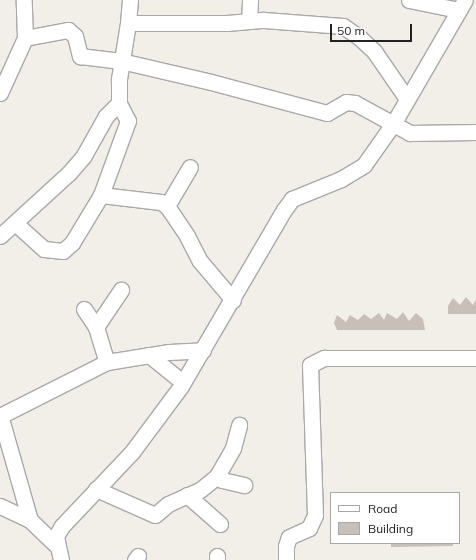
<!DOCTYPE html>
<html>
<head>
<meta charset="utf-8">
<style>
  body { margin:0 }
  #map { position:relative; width:476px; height:560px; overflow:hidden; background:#f2efe9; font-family:Mulish,sans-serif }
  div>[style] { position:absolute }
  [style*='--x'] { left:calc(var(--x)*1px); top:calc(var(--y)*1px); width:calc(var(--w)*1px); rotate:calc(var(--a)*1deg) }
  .building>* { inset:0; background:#c7bfb8 }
  .roads { filter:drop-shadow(1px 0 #a9a9a9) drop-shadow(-1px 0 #a9a9a9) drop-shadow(0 1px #a9a9a9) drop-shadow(0 -1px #a9a9a9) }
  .minor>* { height:15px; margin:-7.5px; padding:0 7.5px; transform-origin:7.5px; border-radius:7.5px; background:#fff }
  span { translate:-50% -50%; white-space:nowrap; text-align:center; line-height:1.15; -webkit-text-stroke:3.5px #fff; paint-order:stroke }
  .legend { position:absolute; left:330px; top:492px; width:130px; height:52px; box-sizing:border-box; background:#fff; border:1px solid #a7a7a7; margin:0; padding:5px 7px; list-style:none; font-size:12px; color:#222 }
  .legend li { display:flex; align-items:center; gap:8px; height:20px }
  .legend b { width:20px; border:1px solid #a7a7a7 }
  .scale { position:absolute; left:330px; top:24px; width:82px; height:18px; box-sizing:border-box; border:2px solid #222; border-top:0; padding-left:5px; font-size:12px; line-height:14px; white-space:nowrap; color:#222; -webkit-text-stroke:3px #fff; paint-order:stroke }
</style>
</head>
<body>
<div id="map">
  <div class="building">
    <div style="clip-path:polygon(466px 297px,473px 305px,476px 299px,476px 314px,448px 314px,448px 306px,453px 298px,460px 305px)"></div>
    <div style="clip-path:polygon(403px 312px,409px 321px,416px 313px,423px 319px,425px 330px,337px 330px,334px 323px,337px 315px,346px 322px,350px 315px,358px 320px,364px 314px,371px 319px,379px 313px,384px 320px,387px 313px,397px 319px)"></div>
    <div style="clip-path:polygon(391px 543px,453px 543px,453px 546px,391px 547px)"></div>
  </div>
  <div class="roads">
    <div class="minor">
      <div style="--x:130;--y:0;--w:23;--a:95"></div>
      <div style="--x:128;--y:23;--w:99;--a:0"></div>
      <div style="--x:227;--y:23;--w:37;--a:-5"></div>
      <div style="--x:264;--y:20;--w:79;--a:4.3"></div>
      <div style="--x:343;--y:26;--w:21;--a:35"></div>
      <div style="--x:360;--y:38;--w:19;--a:43"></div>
      <div style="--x:374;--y:51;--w:58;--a:55.5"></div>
      <div style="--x:409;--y:0;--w:50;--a:11.5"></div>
      <div style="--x:249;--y:21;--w:21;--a:-87"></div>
      <div style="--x:25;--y:38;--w:44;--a:-10.5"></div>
      <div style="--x:68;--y:30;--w:9;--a:41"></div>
      <div style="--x:75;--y:36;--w:21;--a:76"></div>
      <div style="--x:80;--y:56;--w:41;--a:7"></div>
      <div style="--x:121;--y:61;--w:92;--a:13.1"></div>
      <div style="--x:211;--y:82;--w:120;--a:15"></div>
      <div style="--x:327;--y:113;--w:22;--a:-30"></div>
      <div style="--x:346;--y:102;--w:9;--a:6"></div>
      <div style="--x:355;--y:103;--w:63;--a:28.6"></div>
      <div style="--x:410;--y:133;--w:66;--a:-0.9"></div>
      <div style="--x:0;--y:93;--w:60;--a:-65.6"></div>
      <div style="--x:25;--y:38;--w:38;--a:-92"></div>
      <div style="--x:101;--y:195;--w:79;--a:-70"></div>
      <div style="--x:128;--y:121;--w:20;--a:-117"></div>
      <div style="--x:167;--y:206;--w:45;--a:-59.5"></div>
      <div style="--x:15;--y:223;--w:39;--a:42"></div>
      <div style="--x:44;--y:249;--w:19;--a:6"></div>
      <div style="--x:63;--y:251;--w:12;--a:-42"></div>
      <div style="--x:72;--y:243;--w:56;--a:-58.9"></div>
      <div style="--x:101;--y:195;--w:60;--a:6.7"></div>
      <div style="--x:161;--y:202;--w:7;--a:34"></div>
      <div style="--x:167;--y:206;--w:36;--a:56"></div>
      <div style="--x:187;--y:236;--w:28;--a:63"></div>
      <div style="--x:200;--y:261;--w:51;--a:49.8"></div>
      <div style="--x:0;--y:236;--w:93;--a:-42.4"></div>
      <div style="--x:69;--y:173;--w:21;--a:-49"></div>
      <div style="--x:83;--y:157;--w:47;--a:-60.7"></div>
      <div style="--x:106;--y:116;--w:18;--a:-45"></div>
      <div style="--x:119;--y:103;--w:24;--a:-90"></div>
      <div style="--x:119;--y:79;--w:57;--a:-80.9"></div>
      <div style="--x:84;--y:309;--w:22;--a:56"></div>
      <div style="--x:96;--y:327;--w:37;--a:73"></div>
      <div style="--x:96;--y:327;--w:45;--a:-56"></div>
      <div style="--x:149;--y:355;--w:35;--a:39"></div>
      <div style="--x:0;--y:415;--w:109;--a:74.1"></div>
      <div style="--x:0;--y:416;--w:120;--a:-26.8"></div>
      <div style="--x:107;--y:362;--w:63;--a:-9.2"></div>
      <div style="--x:169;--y:352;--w:34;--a:-3"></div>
      <div style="--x:217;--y:476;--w:6;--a:39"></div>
      <div style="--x:222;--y:480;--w:23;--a:13"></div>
      <div style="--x:96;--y:489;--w:64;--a:23.8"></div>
      <div style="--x:155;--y:515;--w:17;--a:-40"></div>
      <div style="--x:168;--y:504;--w:35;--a:-24"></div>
      <div style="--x:200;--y:490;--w:22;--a:-39"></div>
      <div style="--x:217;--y:476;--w:32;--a:-60"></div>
      <div style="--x:233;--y:448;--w:24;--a:-75"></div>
      <div style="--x:187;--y:495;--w:44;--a:41.3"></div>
      <div style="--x:0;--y:506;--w:33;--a:25"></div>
      <div style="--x:30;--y:520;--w:37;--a:44"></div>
      <div style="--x:217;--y:556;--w:4;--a:90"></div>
      <div style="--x:61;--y:560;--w:25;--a:-102"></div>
      <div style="--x:56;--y:536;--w:12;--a:-59"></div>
      <div style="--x:62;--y:526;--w:102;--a:-46.6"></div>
      <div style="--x:132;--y:452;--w:82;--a:-53.4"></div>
      <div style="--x:181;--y:386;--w:204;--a:-59.7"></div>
      <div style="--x:284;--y:210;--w:14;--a:-54"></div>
      <div style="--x:292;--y:199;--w:53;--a:-22.2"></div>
      <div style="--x:341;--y:179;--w:27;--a:-31"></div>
      <div style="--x:364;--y:165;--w:50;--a:-54.7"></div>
      <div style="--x:393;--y:124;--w:143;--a:-59.9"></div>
      <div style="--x:135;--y:560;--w:5;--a:-53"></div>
      <div style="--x:286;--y:560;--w:14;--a:-90"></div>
      <div style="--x:286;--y:546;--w:9;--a:-72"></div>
      <div style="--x:289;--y:537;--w:22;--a:-24"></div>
      <div style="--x:309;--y:528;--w:14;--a:-65"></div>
      <div style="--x:315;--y:515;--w:150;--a:-91.9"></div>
      <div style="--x:310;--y:365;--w:16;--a:-27"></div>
      <div style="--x:324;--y:358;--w:152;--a:0"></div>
    </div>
  </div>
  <ul class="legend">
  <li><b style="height:5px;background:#fff"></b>Road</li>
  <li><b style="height:11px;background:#c7bfb8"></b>Building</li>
  </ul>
  <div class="scale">50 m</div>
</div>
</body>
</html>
